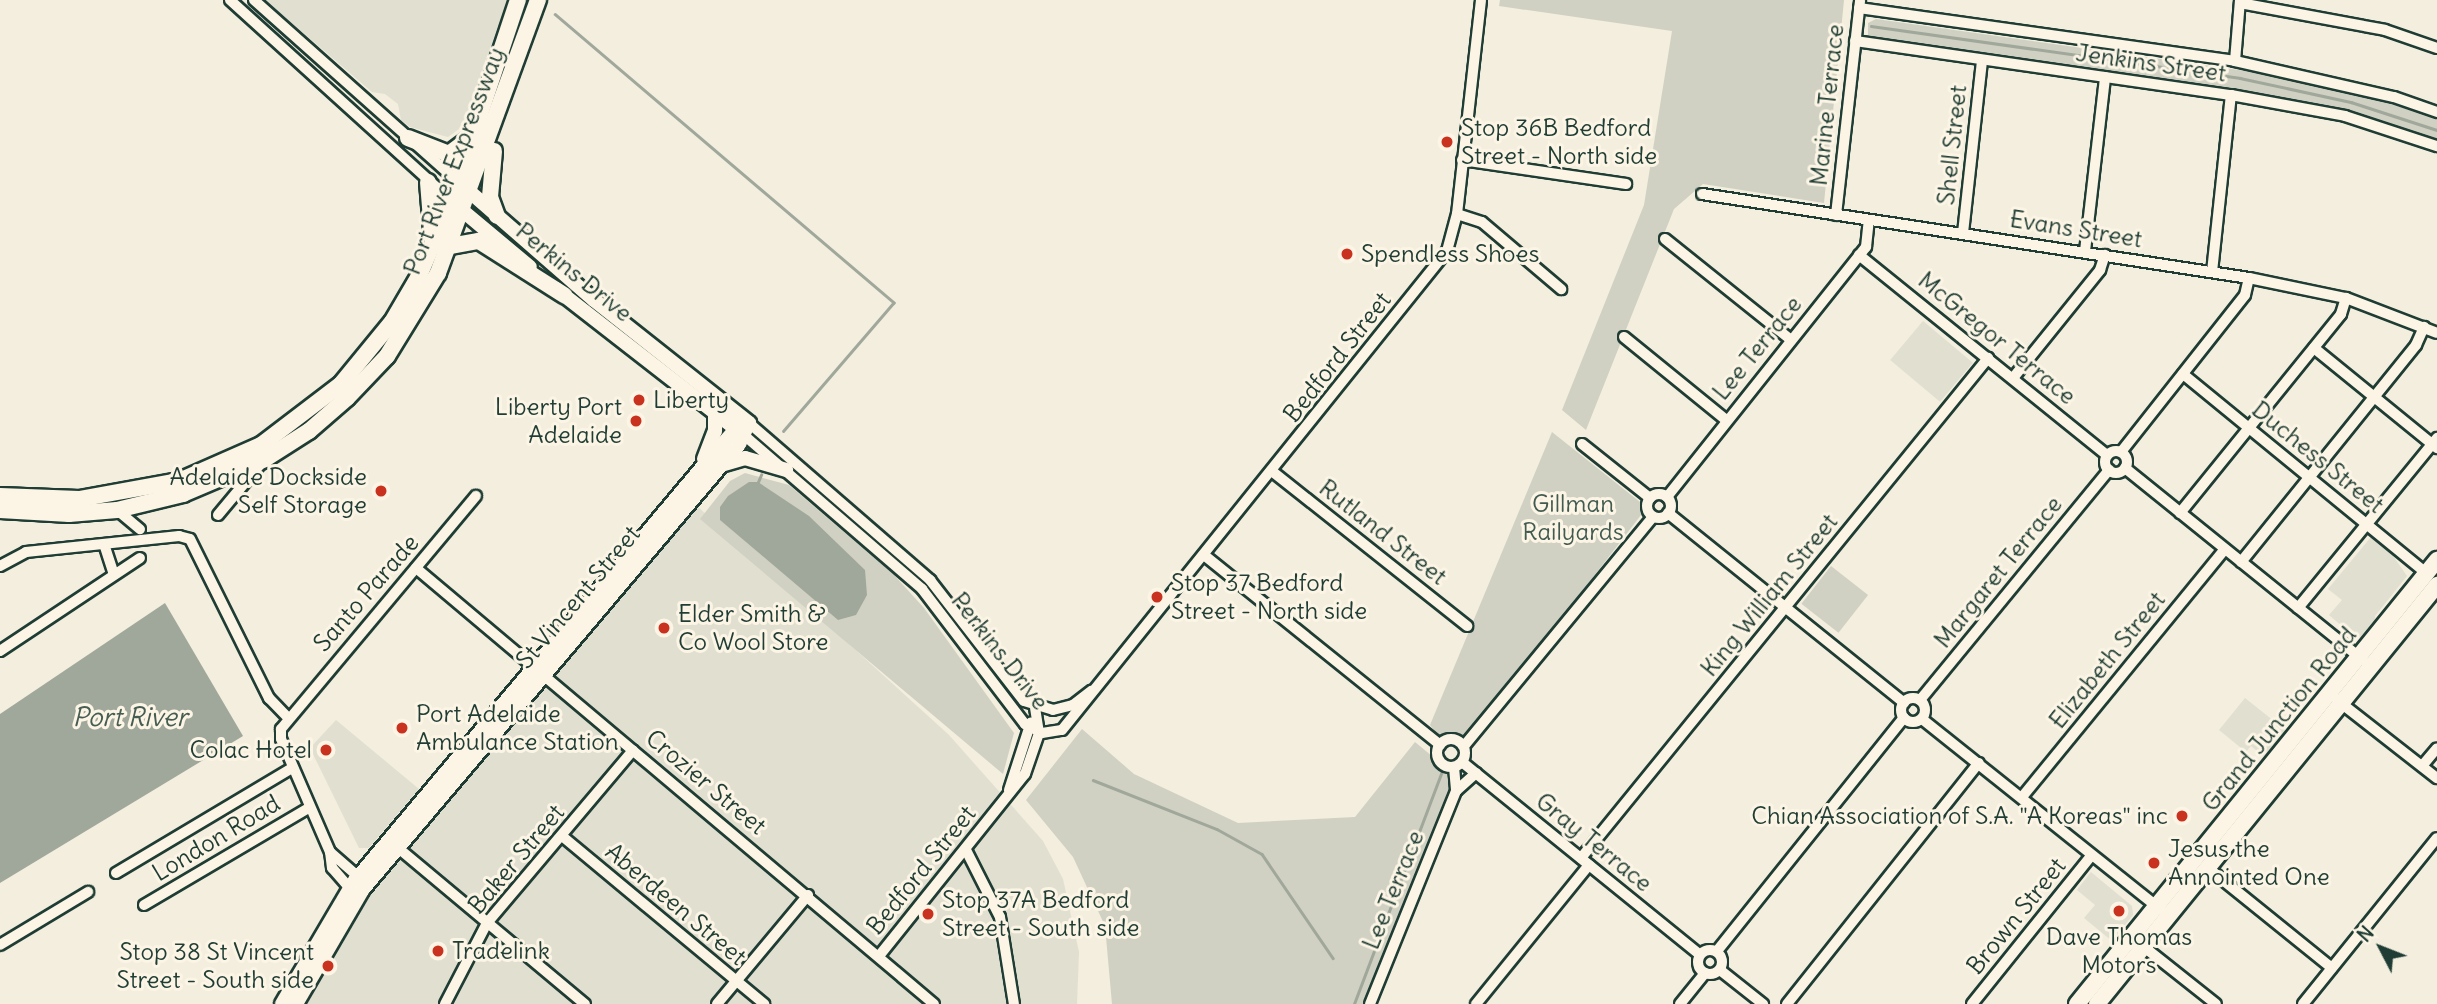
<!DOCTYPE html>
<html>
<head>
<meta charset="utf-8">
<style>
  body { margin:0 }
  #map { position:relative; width:2437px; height:1004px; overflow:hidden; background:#f3eede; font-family:Delius,sans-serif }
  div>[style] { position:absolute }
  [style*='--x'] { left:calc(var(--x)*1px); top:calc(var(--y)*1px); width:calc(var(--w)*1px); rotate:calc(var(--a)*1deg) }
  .built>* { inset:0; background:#e1dfd0; transform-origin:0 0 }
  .green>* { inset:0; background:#d0d1c2; transform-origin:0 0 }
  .water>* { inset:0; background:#a0a89b }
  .stream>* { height:2.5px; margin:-1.25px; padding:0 1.25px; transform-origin:1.25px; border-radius:1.25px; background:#a0a89b }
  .roads { filter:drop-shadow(2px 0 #1f3d34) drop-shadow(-2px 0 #1f3d34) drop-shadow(0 2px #1f3d34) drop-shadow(0 -2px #1f3d34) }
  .minor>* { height:10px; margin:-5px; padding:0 5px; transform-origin:5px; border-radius:5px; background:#fcf5e5 }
  .minor>.ring { margin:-5px; padding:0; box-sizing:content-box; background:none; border:10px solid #fcf5e5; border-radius:50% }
  .major>* { height:14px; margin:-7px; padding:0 7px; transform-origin:7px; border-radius:7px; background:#fcf5e5 }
  .highway>* { height:16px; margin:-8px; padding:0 8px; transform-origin:8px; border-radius:8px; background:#fcf5e5 }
  .dots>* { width:19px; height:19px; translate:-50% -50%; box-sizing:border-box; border:4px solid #fcf5e5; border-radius:50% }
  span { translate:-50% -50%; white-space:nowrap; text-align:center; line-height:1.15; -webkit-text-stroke:6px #fcf5e5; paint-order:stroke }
  .street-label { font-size:24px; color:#1f3d34 }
  .poi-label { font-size:24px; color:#1f3d34 }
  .left { translate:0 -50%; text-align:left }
  .right { translate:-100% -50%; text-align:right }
  .park-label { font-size:24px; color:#425b50 }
  .water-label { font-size:26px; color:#465d53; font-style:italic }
  .north { position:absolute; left:2346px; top:913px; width:70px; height:70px; -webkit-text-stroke:5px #fcf5e5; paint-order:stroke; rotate:312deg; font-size:19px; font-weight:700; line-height:28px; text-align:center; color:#1f3d34 }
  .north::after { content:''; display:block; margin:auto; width:24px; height:32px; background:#1f3d34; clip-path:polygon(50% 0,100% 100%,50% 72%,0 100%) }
</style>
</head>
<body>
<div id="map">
  <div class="built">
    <div style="clip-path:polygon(265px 0,513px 0,463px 126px,448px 137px,410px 127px,401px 120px,398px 104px,385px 94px,372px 92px)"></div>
    <div style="left:1923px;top:321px;width:65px;height:51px;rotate:40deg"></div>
    <div style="clip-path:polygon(697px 506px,949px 735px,1043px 841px,1063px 879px,1079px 952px,1077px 1004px,307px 1004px,370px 890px)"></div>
    <div style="clip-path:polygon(2371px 537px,2391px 553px,2407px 576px,2375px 616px,2375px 626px,2366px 637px,2356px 638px,2329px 615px,2342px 600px,2328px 589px)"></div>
    <div style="clip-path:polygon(2245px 698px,2289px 733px,2267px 759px,2251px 746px,2246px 752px,2219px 730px)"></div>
    <div style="clip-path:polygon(336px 720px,419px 789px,369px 848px,359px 848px,310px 748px)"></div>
    <div style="clip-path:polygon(2091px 872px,2132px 906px,2133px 915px,2112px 941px,2084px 918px,2095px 905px,2077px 890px)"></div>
  </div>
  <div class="green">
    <div style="clip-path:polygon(1500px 0,1844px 0,1824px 203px,1703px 184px,1674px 209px,1586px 430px,1562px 410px,1644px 205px,1672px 31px,1499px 6px)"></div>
    <div style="clip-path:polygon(1876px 19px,2246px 71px,2380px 100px,2437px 119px,2437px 140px,2364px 116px,2239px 92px,1868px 38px,1868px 23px)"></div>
    <div style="clip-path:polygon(1552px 432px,1640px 502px,1641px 515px,1466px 742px,1441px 739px,1430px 725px)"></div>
    <div style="clip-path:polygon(745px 473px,789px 485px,894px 575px,924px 608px,1014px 733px,1003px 774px,700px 519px,730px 481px)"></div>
    <div style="left:1831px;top:566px;width:47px;height:48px;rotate:38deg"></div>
    <div style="clip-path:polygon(1082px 729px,1134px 774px,1238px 823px,1355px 817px,1415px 742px,1455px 775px,1367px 1004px,1112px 1004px,1105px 926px,1073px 857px,1026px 800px)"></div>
  </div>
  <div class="water">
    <div style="clip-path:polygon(749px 482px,758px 482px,809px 516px,865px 570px,867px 595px,856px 615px,838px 620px,720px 520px,720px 507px,728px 496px)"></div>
    <div style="clip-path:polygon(165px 603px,243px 736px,0 883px,0 714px)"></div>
  </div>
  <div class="stream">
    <div style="--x:555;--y:14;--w:445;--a:40.4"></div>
    <div style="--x:894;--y:303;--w:169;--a:130.7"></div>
    <div style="--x:1871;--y:26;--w:373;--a:8"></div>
    <div style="--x:2240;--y:78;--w:114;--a:12.2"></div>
    <div style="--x:2351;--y:102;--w:90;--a:18"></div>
    <div style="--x:758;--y:482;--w:8;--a:-67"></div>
    <div style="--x:1093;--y:780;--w:133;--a:21.6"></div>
    <div style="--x:1217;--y:829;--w:51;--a:29.1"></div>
    <div style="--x:1262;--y:854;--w:126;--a:55.7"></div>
    <div style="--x:1354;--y:1004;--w:249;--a:-69.3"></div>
  </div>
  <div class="roads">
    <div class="minor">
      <div style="--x:230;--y:0;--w:305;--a:42.2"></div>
      <div style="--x:254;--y:0;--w:273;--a:41.7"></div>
      <div style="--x:2240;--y:3;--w:147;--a:10.5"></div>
      <div style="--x:2385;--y:30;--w:55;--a:19.1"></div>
      <div style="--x:1859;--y:8;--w:380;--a:8"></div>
      <div style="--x:2235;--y:61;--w:163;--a:12.8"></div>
      <div style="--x:2394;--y:97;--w:46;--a:19.2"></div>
      <div style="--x:1855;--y:41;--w:380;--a:8.2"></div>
      <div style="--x:2231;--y:95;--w:116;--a:10.4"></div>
      <div style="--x:2345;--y:116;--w:97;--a:18.1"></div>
      <div style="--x:2235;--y:61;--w:61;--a:-85.3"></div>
      <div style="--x:1462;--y:160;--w:166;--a:8.3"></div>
      <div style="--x:1702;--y:194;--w:553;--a:8.73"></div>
      <div style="--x:2249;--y:278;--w:99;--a:11.7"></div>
      <div style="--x:2346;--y:298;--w:97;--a:21"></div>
      <div style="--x:1457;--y:214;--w:26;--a:18"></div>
      <div style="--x:1482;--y:222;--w:104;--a:40.3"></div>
      <div style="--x:1836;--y:215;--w:216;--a:-83.6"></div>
      <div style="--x:1963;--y:233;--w:174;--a:-83.7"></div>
      <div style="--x:1665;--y:239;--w:161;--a:38.7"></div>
      <div style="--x:2085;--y:251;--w:175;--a:-83.4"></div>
      <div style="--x:1859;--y:255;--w:319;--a:38.9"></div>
      <div style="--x:2212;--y:272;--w:178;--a:-83.9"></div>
      <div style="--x:1624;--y:337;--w:132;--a:39.1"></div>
      <div style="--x:2314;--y:348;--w:159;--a:39.1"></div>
      <div style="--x:2183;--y:374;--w:314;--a:39.3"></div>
      <div style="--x:2013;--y:378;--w:139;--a:-51.1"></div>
      <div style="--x:2100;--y:270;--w:16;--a:-72"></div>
      <div style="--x:749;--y:423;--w:240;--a:40.9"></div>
      <div style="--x:930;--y:580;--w:153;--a:52.2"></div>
      <div style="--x:1024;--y:701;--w:30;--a:17"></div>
      <div style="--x:1053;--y:710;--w:21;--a:-14"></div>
      <div style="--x:1073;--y:705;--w:23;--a:-38"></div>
      <div style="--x:745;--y:436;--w:234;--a:40.8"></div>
      <div style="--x:922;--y:589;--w:170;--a:52.7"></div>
      <div style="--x:1025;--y:724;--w:19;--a:28"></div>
      <div style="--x:1042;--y:733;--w:20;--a:-9"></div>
      <div style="--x:1062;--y:730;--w:615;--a:-51.21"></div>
      <div style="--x:1447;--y:251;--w:38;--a:-75"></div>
      <div style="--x:1457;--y:214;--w:215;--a:-83.6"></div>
      <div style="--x:1582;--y:444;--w:87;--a:38.5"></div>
      <div class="ring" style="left:2105px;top:451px;width:12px;height:12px"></div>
      <div style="--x:2121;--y:452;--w:200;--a:-51.7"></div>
      <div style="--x:2245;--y:295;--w:17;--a:-77"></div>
      <div style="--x:2125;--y:468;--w:306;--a:38.9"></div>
      <div style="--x:1273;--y:472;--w:248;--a:38.4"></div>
      <div class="ring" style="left:1647px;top:494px;width:14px;height:14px"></div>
      <div style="--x:1667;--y:497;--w:320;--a:-51.5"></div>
      <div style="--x:1866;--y:247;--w:27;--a:-84"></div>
      <div style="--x:117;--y:510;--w:30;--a:40"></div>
      <div style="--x:1668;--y:513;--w:303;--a:38.8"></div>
      <div style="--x:2180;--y:513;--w:256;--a:-51"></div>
      <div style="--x:2341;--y:314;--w:17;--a:-73"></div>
      <div style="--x:218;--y:515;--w:70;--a:-50.2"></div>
      <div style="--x:105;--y:547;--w:29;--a:72"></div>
      <div style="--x:1204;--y:555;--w:303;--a:38.8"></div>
      <div style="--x:2241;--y:562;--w:279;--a:-51.1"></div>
      <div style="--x:2416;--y:345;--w:20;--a:-66"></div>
      <div style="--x:0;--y:566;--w:30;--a:-28"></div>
      <div style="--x:26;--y:552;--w:154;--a:-6"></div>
      <div style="--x:179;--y:536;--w:11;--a:15"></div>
      <div style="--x:190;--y:539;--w:178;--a:63.6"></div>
      <div style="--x:269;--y:698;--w:28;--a:46"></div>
      <div style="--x:416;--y:568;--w:677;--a:40.09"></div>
      <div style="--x:2298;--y:608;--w:220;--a:-50.7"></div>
      <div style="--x:0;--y:651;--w:168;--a:-33.6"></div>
      <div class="ring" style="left:1901px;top:698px;width:14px;height:14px"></div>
      <div style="--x:1920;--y:700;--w:298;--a:-50.6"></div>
      <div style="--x:2337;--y:700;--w:127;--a:38"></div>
      <div style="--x:1922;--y:719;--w:306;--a:38.6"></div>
      <div class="ring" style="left:1437px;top:739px;width:18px;height:18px"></div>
      <div style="--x:1464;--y:746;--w:297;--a:-50.5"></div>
      <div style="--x:1462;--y:762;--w:306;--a:39"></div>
      <div style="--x:2422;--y:766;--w:23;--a:-50"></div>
      <div style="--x:1454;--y:767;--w:24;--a:85"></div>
      <div style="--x:1456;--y:791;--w:27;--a:-42"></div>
      <div style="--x:1009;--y:790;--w:71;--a:-72.1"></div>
      <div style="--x:2022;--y:797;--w:320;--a:-50.7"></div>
      <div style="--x:562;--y:836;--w:263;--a:39.7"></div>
      <div style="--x:397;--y:847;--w:245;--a:39.9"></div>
      <div style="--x:966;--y:850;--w:75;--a:63.1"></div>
      <div style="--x:1000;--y:917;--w:88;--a:80.9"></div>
      <div style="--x:330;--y:852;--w:33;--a:41"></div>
      <div style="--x:355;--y:874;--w:8;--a:97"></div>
      <div style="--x:1581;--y:858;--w:645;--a:-50.85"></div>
      <div style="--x:2208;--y:868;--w:159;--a:38.9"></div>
      <div style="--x:116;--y:873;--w:205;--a:-30.8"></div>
      <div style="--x:356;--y:883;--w:9;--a:167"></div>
      <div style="--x:347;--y:885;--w:23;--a:-131"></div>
      <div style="--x:332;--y:868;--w:16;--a:-97"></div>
      <div style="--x:330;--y:852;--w:123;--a:-113.4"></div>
      <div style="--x:281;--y:739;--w:10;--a:-90"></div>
      <div style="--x:281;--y:729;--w:304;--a:-50.1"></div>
      <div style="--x:144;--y:905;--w:191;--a:-30.5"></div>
      <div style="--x:2139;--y:943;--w:98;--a:38.4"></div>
      <div style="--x:0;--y:945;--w:103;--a:-31.1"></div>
      <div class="ring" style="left:1698px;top:950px;width:14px;height:14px"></div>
      <div style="--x:1717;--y:951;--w:299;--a:-51.3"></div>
      <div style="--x:879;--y:956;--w:233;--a:-51.3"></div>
      <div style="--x:1025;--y:774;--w:43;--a:-71.1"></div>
      <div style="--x:1039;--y:733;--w:25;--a:-99"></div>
      <div style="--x:1720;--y:970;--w:55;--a:38.3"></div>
      <div style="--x:445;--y:1004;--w:91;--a:-62.6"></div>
      <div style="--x:487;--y:923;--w:226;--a:-49.8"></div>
      <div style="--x:717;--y:1004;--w:142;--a:-50.1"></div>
      <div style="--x:1370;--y:1004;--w:230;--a:-68"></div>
      <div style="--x:1476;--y:1004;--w:179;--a:-50.9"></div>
      <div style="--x:1680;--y:1004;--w:40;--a:-51"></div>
      <div style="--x:1787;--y:1004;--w:308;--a:-51.5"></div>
      <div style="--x:1972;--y:1004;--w:191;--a:-51.2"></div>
      <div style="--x:2303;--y:1004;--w:213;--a:-51.1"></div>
    </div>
    <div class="major">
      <div style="--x:462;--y:185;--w:175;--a:41.1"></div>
      <div style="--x:594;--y:300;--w:198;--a:38.4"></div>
      <div style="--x:463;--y:211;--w:87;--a:39.9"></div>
      <div style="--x:556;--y:289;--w:234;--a:37.9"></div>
      <div style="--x:704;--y:459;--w:30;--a:-69"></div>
      <div style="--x:715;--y:431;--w:19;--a:-90"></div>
      <div style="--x:721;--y:465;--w:25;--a:-16"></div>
      <div style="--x:745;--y:458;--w:43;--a:16.3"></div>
      <div style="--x:282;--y:1004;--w:142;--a:-59.5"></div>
      <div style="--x:354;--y:882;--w:546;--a:-49.98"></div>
      <div style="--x:705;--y:464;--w:47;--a:-48.5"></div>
      <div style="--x:736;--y:429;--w:14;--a:-25"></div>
      <div style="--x:296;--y:1004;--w:133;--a:-59.8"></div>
      <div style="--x:363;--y:889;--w:583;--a:-49.8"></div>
      <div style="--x:739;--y:444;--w:23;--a:-65"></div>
    </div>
    <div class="highway">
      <div style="--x:408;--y:138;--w:44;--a:21.3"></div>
      <div style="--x:449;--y:154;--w:26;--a:-37"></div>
      <div style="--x:494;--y:151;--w:46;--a:95"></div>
      <div style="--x:490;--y:197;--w:20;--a:70"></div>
      <div style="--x:428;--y:182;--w:62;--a:85.4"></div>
      <div style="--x:450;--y:246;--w:29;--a:-10"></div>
      <div style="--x:479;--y:241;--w:101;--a:32.4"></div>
      <div style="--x:0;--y:496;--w:79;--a:2.2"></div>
      <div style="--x:79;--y:499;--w:102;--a:-10.2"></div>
      <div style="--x:179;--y:481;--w:90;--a:-23.7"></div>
      <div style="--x:261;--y:445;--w:101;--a:-37.3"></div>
      <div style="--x:341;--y:384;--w:80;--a:-50.6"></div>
      <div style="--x:392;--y:322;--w:53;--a:-59.6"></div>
      <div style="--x:419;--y:276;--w:82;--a:-66.9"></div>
      <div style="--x:451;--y:201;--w:212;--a:-71.6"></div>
      <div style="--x:0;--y:510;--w:69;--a:3.3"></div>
      <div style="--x:69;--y:514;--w:48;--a:-4.8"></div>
      <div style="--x:117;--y:510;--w:68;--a:-13.6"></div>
      <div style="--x:183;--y:494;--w:89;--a:-23.1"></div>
      <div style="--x:265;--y:459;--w:52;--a:-32.5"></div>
      <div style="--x:309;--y:431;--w:50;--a:-41"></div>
      <div style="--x:347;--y:398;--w:58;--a:-46.4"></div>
      <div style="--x:387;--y:356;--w:97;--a:-58.4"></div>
      <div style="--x:438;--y:273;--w:291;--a:-69.9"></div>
      <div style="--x:2077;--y:1004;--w:572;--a:-50.96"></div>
      <div style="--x:2097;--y:1004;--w:540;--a:-50.94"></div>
    </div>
  </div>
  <div class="dots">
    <div style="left:1447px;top:142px;background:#c8321e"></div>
    <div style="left:1347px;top:254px;background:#c8321e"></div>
    <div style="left:639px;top:400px;background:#c8321e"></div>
    <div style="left:636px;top:421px;background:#c8321e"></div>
    <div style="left:381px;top:491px;background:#c8321e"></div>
    <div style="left:1157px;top:597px;background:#c8321e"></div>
    <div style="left:664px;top:628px;background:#c8321e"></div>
    <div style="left:402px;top:728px;background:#c8321e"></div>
    <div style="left:326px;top:750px;background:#c8321e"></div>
    <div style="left:2182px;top:816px;background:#c8321e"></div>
    <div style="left:2154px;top:863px;background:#c8321e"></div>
    <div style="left:2119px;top:911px;background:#c8321e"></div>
    <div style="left:928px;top:914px;background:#c8321e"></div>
    <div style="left:438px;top:951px;background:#c8321e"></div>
    <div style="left:328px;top:966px;background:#c8321e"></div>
  </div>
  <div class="street-label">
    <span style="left:2151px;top:63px;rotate:8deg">Jenkins Street</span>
    <span style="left:1827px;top:105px;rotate:-84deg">Marine Terrace</span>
    <span style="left:1952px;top:145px;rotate:-84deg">Shell Street</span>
    <span style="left:454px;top:161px;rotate:-69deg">Port River Expressway</span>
    <span style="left:2076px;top:229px;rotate:9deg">Evans Street</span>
    <span style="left:574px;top:272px;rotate:39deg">Perkins Drive</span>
    <span style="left:1997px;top:338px;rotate:39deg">McGregor Terrace</span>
    <span style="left:1757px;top:348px;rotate:-51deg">Lee Terrace</span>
    <span style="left:1337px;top:357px;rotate:-52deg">Bedford Street</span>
    <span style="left:2318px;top:457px;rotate:39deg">Duchess Street</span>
    <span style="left:1383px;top:532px;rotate:38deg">Rutland Street</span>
    <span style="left:1998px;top:572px;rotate:-51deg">Margaret Terrace</span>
    <span style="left:366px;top:593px;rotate:-49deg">Santo Parade</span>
    <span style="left:1769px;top:595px;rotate:-51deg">King William Street</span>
    <span style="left:578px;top:597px;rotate:-50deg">St Vincent Street</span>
    <span style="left:1000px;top:651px;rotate:52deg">Perkins Drive</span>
    <span style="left:2107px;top:660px;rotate:-51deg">Elizabeth Street</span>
    <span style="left:2279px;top:719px;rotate:-51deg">Grand Junction Road</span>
    <span style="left:706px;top:782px;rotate:40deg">Crozier Street</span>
    <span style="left:216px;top:838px;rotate:-31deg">London Road</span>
    <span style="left:1594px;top:842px;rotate:39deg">Gray Terrace</span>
    <span style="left:516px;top:859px;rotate:-50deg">Baker Street</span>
    <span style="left:921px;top:870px;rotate:-51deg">Bedford Street</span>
    <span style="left:1393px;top:890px;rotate:-68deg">Lee Terrace</span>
    <span style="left:676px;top:904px;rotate:40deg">Aberdeen Street</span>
    <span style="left:2016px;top:916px;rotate:-51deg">Brown Street</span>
  </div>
  <div class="poi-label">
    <span class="left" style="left:1461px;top:142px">Stop 36B Bedford<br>Street - North side</span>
    <span class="left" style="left:1361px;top:254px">Spendless Shoes</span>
    <span class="left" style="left:653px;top:400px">Liberty</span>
    <span class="right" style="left:622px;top:421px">Liberty Port<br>Adelaide</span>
    <span class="right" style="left:367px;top:491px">Adelaide Dockside<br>Self Storage</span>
    <span class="left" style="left:1171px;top:597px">Stop 37 Bedford<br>Street - North side</span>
    <span class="left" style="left:678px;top:628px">Elder Smith &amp;<br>Co Wool Store</span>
    <span class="left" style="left:416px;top:728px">Port Adelaide<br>Ambulance Station</span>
    <span class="right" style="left:312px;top:750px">Colac Hotel</span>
    <span class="right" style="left:2168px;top:816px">Chian Association of S.A. "A Koreas" inc</span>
    <span class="left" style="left:2168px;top:863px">Jesus the<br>Annointed One</span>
    <span class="left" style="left:942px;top:914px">Stop 37A Bedford<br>Street - South side</span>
    <span style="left:2119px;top:951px">Dave Thomas<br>Motors</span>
    <span class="left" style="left:452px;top:951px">Tradelink</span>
    <span class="right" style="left:314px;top:966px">Stop 38 St Vincent<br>Street - South side</span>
  </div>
  <div class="park-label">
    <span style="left:1573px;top:518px">Gillman<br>Railyards</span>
  </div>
  <div class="water-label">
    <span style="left:130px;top:717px">Port River</span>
  </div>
  <div class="north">N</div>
</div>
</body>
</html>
